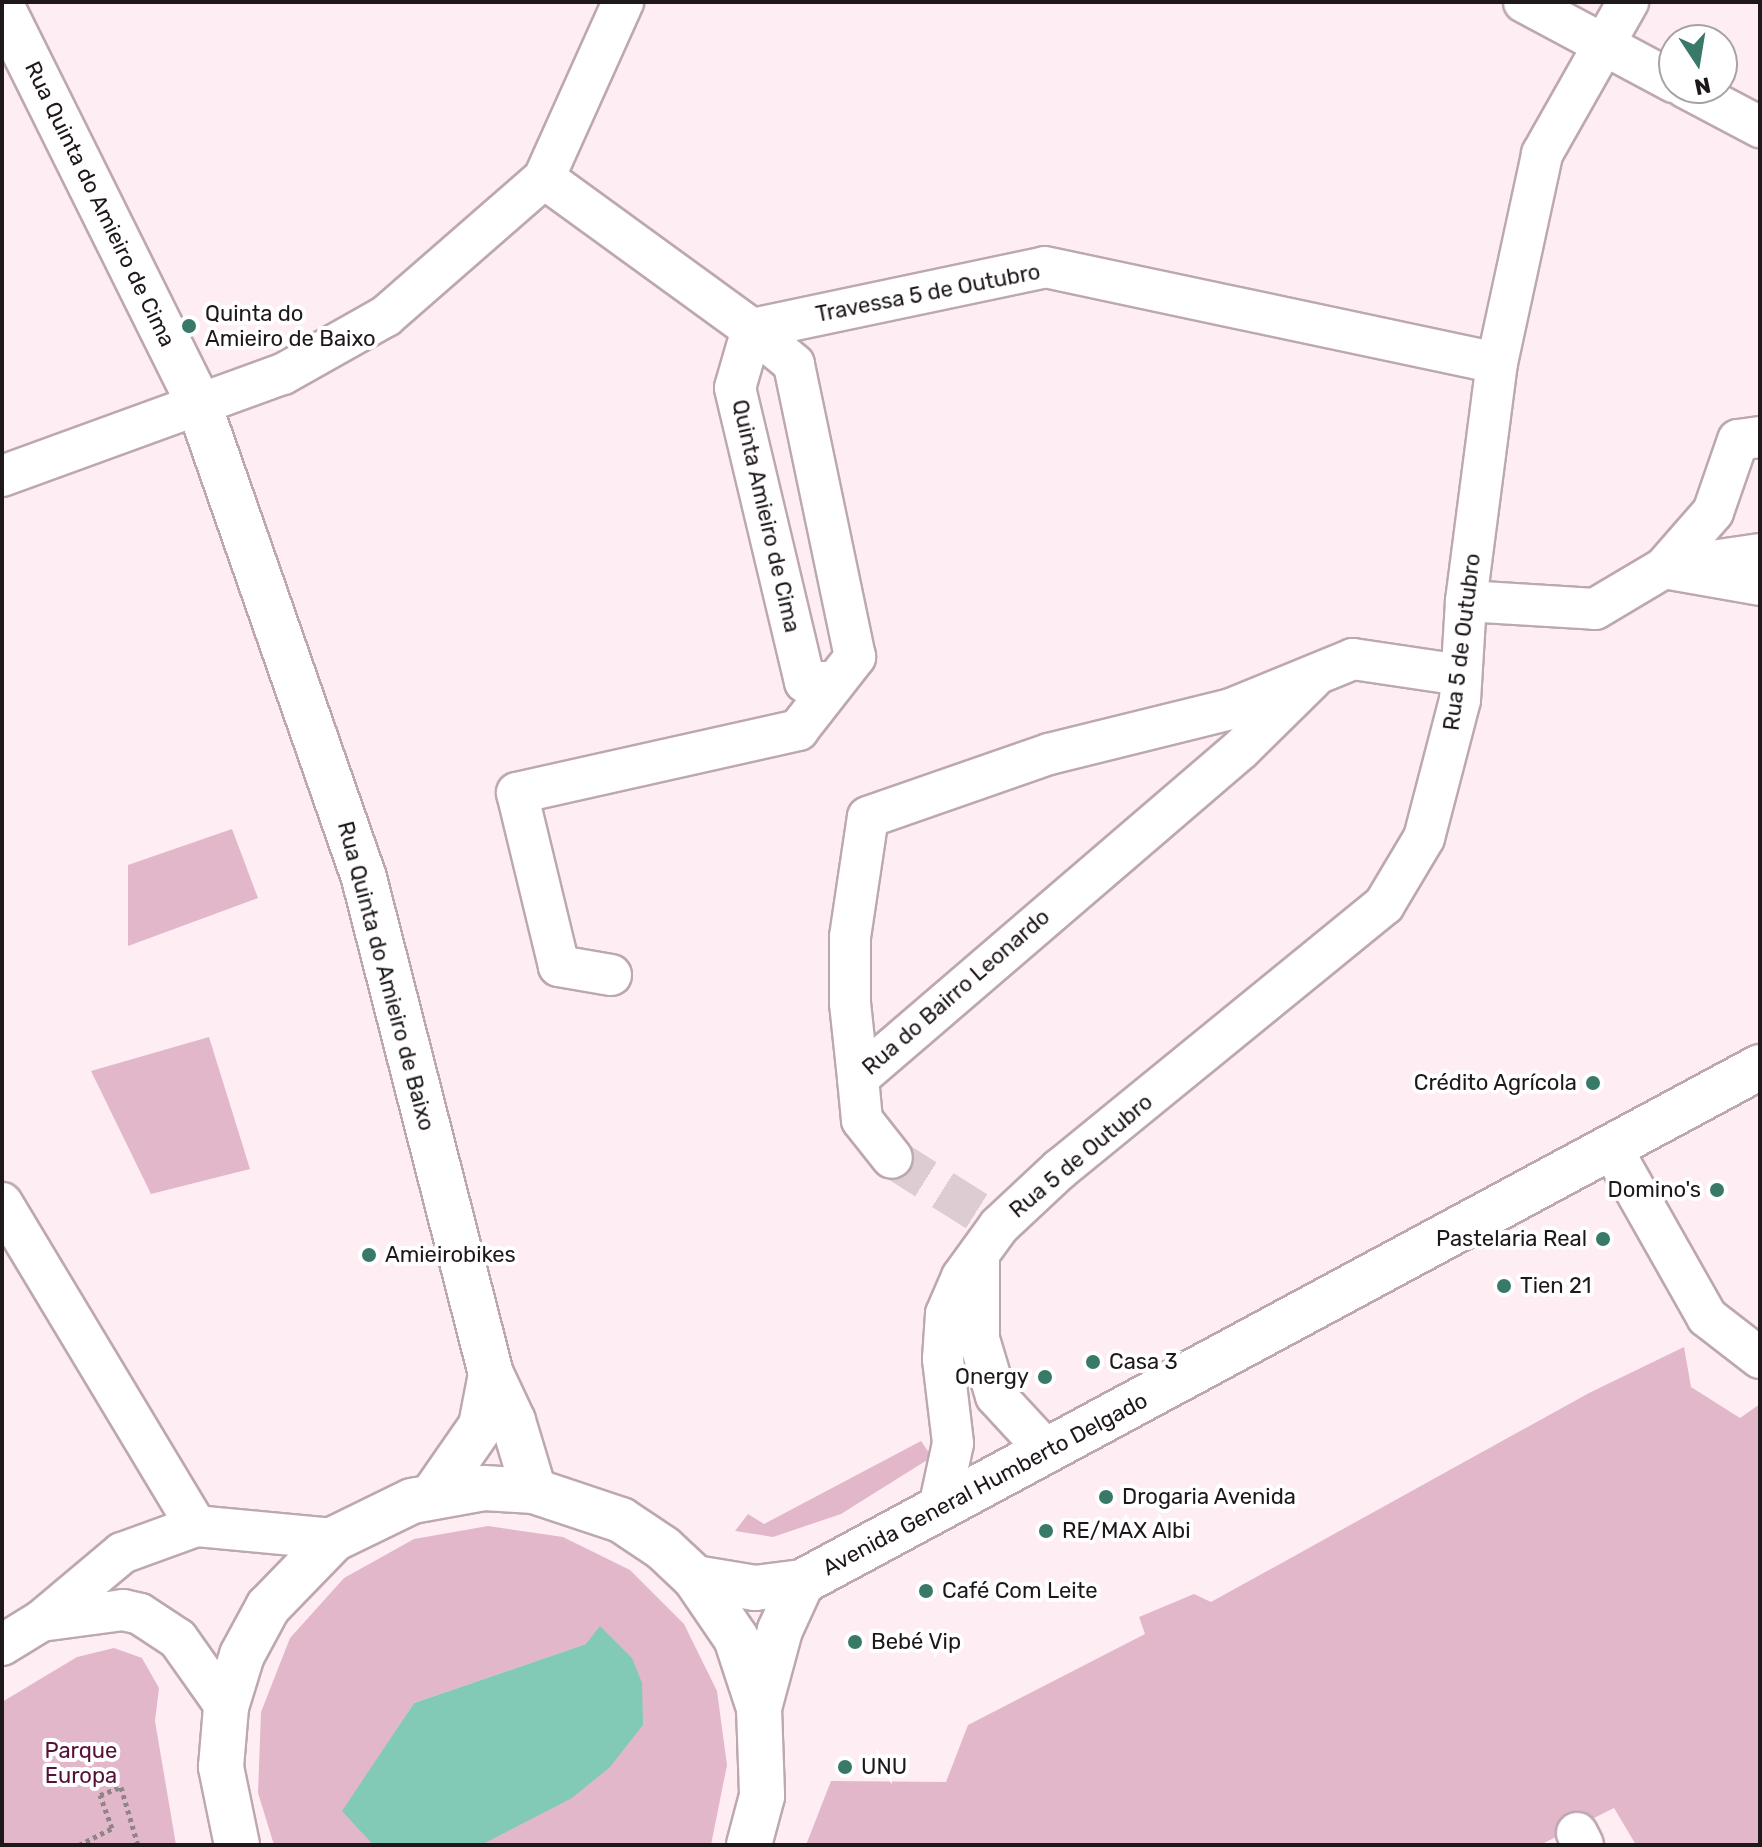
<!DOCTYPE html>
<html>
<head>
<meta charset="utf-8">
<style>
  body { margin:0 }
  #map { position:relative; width:1762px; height:1847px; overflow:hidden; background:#ffedf4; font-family:Rubik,sans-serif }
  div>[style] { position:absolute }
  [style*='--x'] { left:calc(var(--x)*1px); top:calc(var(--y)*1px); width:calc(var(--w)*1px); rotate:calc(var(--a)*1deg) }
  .green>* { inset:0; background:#e3b7ca }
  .water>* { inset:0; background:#82cab6 }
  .minor-tunnel>* { height:40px; margin-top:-20px; transform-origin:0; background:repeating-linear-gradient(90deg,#ddcdd3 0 40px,transparent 0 60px) }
  .path>* { height:5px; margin-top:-2.5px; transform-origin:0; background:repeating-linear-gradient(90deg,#918489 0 4px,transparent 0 8px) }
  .roads { filter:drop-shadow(2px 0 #bda8b1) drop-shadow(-2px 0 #bda8b1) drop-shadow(0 2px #bda8b1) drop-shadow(0 -2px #bda8b1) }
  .minor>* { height:40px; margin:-20px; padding:0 20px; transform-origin:20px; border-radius:20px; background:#fff }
  .secondary>* { height:44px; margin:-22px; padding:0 22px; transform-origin:22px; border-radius:22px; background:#fff }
  .primary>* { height:44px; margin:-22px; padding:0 22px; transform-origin:22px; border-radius:22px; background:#fff }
  .dots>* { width:22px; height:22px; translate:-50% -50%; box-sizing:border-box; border:4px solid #fff; border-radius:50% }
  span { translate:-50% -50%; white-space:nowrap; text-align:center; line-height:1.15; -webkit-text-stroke:8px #fff; paint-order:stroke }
  .street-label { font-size:22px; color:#1f181b }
  .poi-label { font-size:22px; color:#1f181b }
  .left { translate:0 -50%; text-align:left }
  .right { translate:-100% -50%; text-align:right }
  .park-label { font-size:22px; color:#561138 }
  .frame { position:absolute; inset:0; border:4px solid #1f181b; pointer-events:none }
  .north { position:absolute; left:1658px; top:24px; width:80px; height:80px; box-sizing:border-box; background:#fff; border:2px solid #a5a3a4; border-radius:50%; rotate:168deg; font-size:22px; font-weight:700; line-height:32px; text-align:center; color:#1f181b }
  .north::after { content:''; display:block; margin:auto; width:28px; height:36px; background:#387968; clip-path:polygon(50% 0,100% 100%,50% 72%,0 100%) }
</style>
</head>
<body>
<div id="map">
  <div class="green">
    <div style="clip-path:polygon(232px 829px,258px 898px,128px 946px,128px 865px)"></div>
    <div style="clip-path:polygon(209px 1037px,250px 1169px,151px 1194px,91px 1071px)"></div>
    <div style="clip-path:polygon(1684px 1347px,1691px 1387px,1740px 1418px,1760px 1404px,1760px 1845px,1636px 1845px,1614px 1808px,1540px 1845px,806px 1845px,831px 1781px,946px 1782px,968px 1725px,1145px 1634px,1139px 1617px,1194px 1594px,1211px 1602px,1589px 1393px)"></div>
    <div style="clip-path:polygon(921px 1441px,932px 1457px,841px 1514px,773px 1537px,735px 1531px,748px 1514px,764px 1524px)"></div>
    <div style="clip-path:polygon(488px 1526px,563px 1537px,630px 1570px,684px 1624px,717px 1691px,727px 1765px,711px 1845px,481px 1845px,586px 1644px,414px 1703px,343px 1811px,373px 1845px,274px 1845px,258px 1793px,261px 1712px,290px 1638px,344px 1578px,414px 1539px)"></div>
    <div style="clip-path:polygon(114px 1648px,142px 1658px,159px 1688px,155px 1721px,176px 1845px,2px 1845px,2px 1702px,77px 1657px)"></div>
  </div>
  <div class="water">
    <div style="clip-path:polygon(600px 1626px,632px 1658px,642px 1683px,643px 1725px,610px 1767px,572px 1798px,481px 1845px,373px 1845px,342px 1811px,414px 1703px,586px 1644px)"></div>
  </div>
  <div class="minor-tunnel">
    <div style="--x:892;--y:1158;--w:105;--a:32.2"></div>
  </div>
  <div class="path">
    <div style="--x:79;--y:1845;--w:37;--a:-27"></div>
    <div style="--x:112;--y:1828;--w:35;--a:-110"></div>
    <div style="--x:100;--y:1795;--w:22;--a:-21"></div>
    <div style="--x:121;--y:1787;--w:60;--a:73.7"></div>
  </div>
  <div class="roads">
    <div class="minor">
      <div style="--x:1524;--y:2;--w:170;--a:28.1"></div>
      <div style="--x:1686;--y:88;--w:84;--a:27.8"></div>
      <div style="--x:544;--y:178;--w:257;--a:36"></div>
      <div style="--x:752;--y:329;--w:299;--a:-11.9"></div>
      <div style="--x:1045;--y:267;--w:462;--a:12"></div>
      <div style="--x:1760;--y:437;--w:22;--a:172"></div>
      <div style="--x:1738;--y:440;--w:76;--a:109.1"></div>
      <div style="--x:1713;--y:512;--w:74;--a:131.2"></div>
      <div style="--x:1664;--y:568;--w:97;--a:-8.3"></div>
      <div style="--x:2;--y:476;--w:299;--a:-20"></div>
      <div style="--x:283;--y:374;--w:118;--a:-29.4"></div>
      <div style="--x:386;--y:316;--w:210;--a:-41.1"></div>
      <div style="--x:544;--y:178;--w:193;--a:-65.8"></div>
      <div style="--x:1466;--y:601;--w:129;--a:3.5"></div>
      <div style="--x:1595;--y:609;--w:80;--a:-30.7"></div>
      <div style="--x:1664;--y:568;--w:97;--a:10"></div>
      <div style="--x:1312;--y:679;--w:100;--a:135.4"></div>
      <div style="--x:1241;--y:749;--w:505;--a:139.34"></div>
      <div style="--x:858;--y:1078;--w:75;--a:-96.1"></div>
      <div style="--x:850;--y:1003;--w:66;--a:-90"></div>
      <div style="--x:850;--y:937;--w:121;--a:-81.5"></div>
      <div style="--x:868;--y:817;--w:192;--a:-19.2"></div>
      <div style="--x:1049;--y:754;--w:187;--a:-13.9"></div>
      <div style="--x:1231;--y:709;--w:132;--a:-22.3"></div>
      <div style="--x:1353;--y:659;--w:109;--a:8.4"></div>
      <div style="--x:611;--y:975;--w:53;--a:-170.2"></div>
      <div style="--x:559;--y:966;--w:178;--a:-103.6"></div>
      <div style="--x:517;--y:793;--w:288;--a:-12.6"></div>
      <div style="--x:798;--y:730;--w:93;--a:-52"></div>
      <div style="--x:855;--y:657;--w:299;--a:-101.8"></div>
      <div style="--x:794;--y:364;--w:55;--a:-140.2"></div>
      <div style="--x:752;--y:329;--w:61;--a:106.1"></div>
      <div style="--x:735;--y:388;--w:302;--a:76.6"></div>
      <div style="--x:805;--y:682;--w:27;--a:0"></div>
      <div style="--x:858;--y:1078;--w:42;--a:84.6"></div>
      <div style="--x:862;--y:1120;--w:48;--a:51.7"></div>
      <div style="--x:1612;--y:1149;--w:193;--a:60.5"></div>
      <div style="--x:1707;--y:1317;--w:67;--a:37.7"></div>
      <div style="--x:2;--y:1203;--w:377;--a:59"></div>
      <div style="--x:979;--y:1258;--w:81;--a:90"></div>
      <div style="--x:979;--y:1339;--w:59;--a:73.4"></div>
      <div style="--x:996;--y:1396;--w:74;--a:47.2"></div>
      <div style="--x:939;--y:1508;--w:66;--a:-77.8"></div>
      <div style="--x:953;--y:1443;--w:85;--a:-96.8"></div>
      <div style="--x:943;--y:1359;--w:45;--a:-86.2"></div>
      <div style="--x:946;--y:1314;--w:40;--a:-66.6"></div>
      <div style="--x:962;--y:1277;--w:63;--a:-54"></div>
      <div style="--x:999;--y:1226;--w:83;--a:-43.1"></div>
      <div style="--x:1060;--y:1169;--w:418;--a:-39.2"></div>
      <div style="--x:1384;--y:905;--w:78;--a:-59.2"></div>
      <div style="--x:1424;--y:838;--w:143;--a:-75.4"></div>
      <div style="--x:1460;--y:700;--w:99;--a:-86.5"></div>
      <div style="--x:1466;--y:601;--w:240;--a:-82.6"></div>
      <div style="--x:1497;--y:363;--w:214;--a:-77.8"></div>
      <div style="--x:1542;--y:154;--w:175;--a:-60.5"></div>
      <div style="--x:41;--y:1621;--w:83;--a:-7.6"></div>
      <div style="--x:123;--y:1610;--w:17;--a:13"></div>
      <div style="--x:140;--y:1614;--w:45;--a:33.3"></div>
      <div style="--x:178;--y:1639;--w:83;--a:54.8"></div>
      <div style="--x:2;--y:1645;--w:46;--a:-31.6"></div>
      <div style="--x:41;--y:1621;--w:106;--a:-40"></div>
      <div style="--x:122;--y:1553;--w:79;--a:-20"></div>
      <div style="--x:196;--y:1526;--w:139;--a:5.4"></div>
      <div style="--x:1577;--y:1833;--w:13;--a:63"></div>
    </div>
    <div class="secondary">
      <div style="--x:695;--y:1578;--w:61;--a:9.5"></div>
      <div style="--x:755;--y:1588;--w:47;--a:-7.3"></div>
      <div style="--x:802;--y:1582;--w:1088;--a:-28.26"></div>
      <div style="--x:759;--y:1708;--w:81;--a:-74.9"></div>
      <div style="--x:780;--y:1630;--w:53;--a:-65.4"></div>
    </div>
    <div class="primary">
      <div style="--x:2;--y:7;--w:441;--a:63.6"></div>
      <div style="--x:198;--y:402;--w:504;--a:70.77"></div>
      <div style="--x:364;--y:878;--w:512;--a:75.64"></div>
      <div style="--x:491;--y:1374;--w:52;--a:64.9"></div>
      <div style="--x:513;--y:1421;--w:73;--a:73.3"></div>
      <div style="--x:433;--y:1495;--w:84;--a:-55.2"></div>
      <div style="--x:481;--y:1426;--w:53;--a:-79.1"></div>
      <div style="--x:237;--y:1845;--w:80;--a:-101.6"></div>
      <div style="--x:221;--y:1767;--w:60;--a:-85.2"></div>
      <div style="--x:226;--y:1707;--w:54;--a:-72.9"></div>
      <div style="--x:242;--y:1655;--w:55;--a:-61.6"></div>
      <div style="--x:268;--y:1607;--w:95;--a:-45.9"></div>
      <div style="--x:334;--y:1539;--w:87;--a:-26"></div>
      <div style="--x:412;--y:1501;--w:73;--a:-10.2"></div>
      <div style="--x:484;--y:1488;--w:50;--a:3.4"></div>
      <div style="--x:534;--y:1491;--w:92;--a:18.4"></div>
      <div style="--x:621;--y:1520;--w:50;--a:33.7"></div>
      <div style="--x:663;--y:1548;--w:44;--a:43.2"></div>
      <div style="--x:695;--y:1578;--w:73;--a:55.7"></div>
      <div style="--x:736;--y:1638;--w:74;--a:71.8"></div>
      <div style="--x:759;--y:1708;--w:88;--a:88"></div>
      <div style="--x:762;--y:1796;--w:51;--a:104.9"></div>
    </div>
  </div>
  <div class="dots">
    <div style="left:189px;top:326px;background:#387968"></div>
    <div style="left:1593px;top:1083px;background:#387968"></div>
    <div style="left:1717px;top:1190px;background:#387968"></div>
    <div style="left:1603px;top:1239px;background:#387968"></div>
    <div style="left:369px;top:1255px;background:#387968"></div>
    <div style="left:1504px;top:1286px;background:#387968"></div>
    <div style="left:1093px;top:1362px;background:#387968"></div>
    <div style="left:1045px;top:1377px;background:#387968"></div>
    <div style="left:1106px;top:1497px;background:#387968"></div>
    <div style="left:1046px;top:1531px;background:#387968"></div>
    <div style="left:926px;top:1591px;background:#387968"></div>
    <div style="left:855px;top:1642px;background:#387968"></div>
    <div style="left:845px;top:1767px;background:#387968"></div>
  </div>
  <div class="street-label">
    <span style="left:100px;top:204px;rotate:64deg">Rua Quinta do Amieiro de Cima</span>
    <span style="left:928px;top:293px;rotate:-11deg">Travessa 5 de Outubro</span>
    <span style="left:766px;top:516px;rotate:77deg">Quinta Amieiro de Cima</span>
    <span style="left:1462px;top:642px;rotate:-83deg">Rua 5 de Outubro</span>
    <span style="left:386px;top:976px;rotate:75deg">Rua Quinta do Amieiro de Baixo</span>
    <span style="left:956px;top:992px;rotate:-41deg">Rua do Bairro Leonardo</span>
    <span style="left:1081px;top:1156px;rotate:-40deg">Rua 5 de Outubro</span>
    <span style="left:985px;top:1484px;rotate:-28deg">Avenida General Humberto Delgado</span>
  </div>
  <div class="poi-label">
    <span class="left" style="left:205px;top:326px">Quinta do<br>Amieiro de Baixo</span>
    <span class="right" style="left:1577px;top:1083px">Crédito Agrícola</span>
    <span class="right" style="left:1701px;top:1190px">Domino's</span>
    <span class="right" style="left:1587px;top:1239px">Pastelaria Real</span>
    <span class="left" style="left:385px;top:1255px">Amieirobikes</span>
    <span class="left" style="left:1520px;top:1286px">Tien 21</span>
    <span class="left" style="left:1109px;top:1362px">Casa 3</span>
    <span class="right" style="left:1029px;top:1377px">Onergy</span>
    <span class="left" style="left:1122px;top:1497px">Drogaria Avenida</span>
    <span class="left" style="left:1062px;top:1531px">RE/MAX Albi</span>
    <span class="left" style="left:942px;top:1591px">Café Com Leite</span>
    <span class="left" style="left:871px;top:1642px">Bebé Vip</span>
    <span class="left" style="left:861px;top:1767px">UNU</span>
  </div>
  <div class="park-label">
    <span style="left:81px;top:1763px">Parque<br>Europa</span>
  </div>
  <div class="frame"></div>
  <div class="north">N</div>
</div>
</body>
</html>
